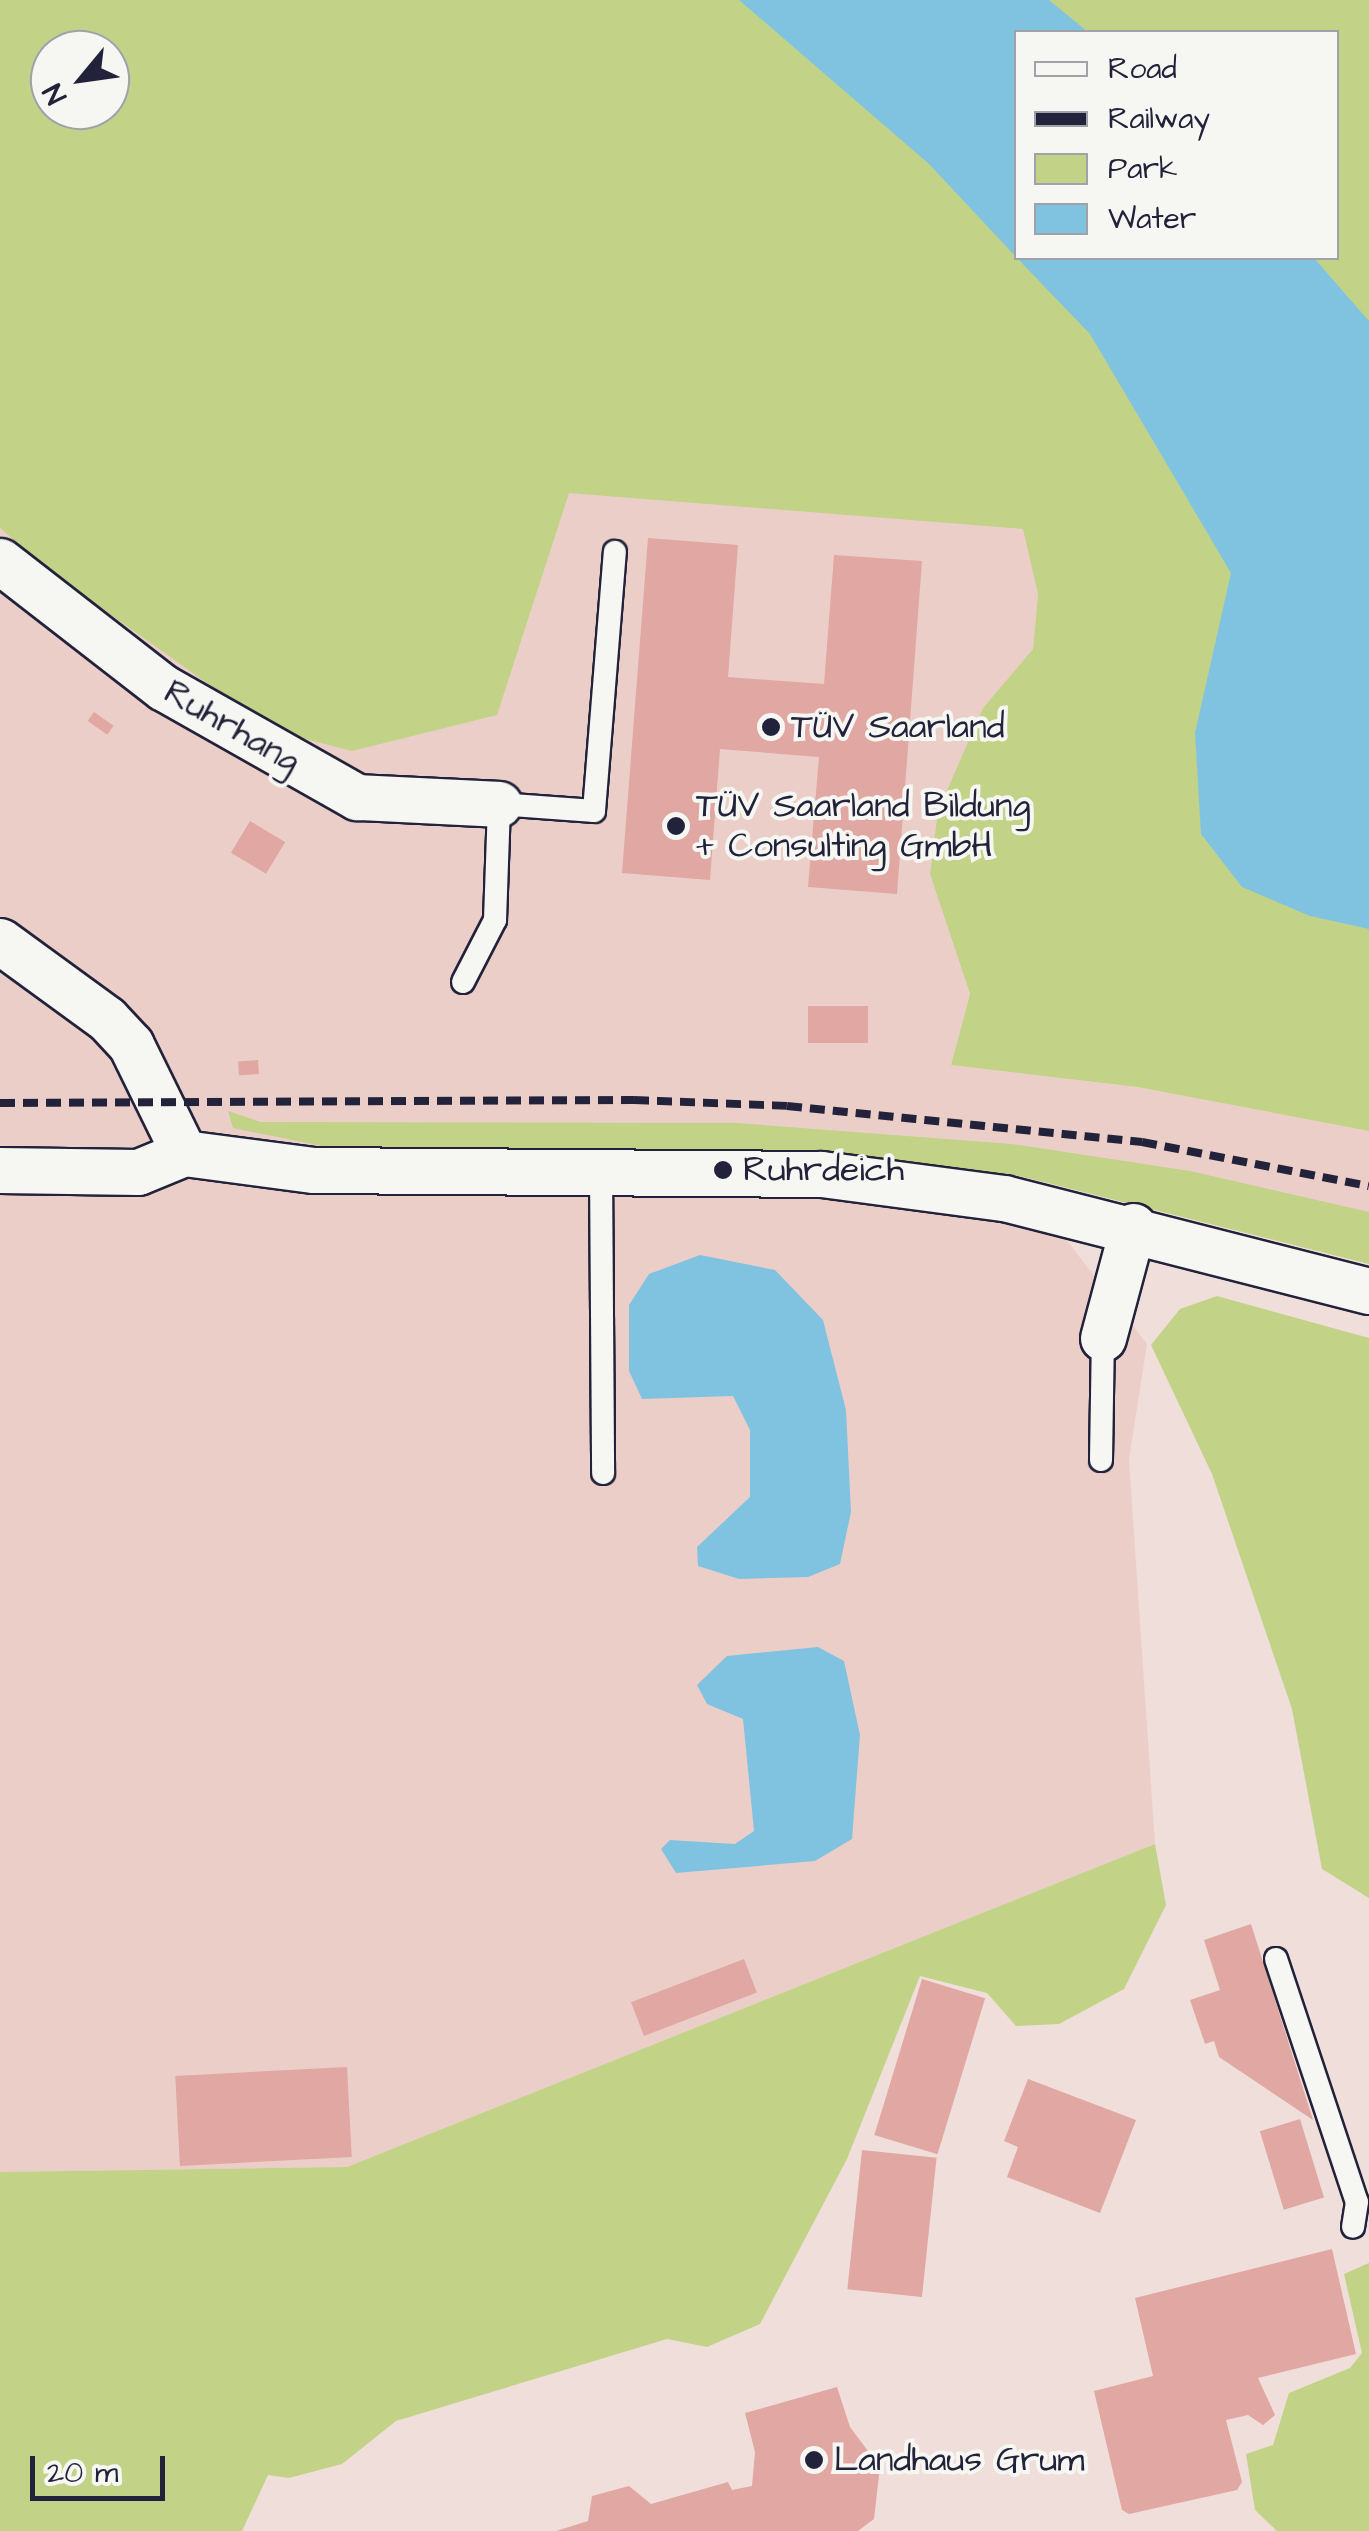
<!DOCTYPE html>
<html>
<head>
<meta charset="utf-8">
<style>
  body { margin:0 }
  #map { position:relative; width:1369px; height:2531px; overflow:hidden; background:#f0deda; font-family:"Architects Daughter",sans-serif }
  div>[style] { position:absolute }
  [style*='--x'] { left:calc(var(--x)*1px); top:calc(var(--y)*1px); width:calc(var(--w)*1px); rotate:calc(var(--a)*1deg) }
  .built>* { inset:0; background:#eccec9 }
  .green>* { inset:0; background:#c2d287 }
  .water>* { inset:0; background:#80c3e0 }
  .building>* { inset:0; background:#e1a7a2; transform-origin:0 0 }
  .roads { filter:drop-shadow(2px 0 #22223b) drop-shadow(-2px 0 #22223b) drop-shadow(0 2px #22223b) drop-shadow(0 -2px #22223b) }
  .lane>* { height:22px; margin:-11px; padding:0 11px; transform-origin:11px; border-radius:11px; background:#f6f6f2 }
  .street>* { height:45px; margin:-22.5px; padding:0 22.5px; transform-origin:22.5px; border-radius:22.5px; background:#f6f6f2 }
  .rail>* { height:8px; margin-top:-4px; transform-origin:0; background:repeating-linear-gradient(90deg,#22223b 0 15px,transparent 0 23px) }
  .dots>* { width:28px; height:28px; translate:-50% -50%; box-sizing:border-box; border:5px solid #f6f6f2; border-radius:50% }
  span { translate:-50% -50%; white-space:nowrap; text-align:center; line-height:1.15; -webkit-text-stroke:8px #f6f6f2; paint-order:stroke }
  .street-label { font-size:35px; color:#22223b }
  .poi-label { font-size:35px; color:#22223b }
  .left { translate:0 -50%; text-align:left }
  .legend { position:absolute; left:1014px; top:30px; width:325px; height:230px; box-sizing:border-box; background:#f6f6f2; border:2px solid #a1a1a9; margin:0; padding:12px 18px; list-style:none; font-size:30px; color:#22223b }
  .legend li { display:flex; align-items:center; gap:20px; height:50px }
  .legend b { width:50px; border:2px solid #a1a1a9 }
  .north { position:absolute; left:30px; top:30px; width:100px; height:100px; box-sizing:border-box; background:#f6f6f2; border:2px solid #a1a1a9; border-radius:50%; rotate:241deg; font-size:28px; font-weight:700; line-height:40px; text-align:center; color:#22223b }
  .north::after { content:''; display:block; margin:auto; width:35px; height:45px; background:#22223b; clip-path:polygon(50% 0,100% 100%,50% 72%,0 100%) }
  .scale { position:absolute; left:30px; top:2456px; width:135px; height:45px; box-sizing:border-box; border:5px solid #22223b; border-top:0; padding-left:12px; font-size:30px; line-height:35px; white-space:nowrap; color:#22223b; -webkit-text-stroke:8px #f6f6f2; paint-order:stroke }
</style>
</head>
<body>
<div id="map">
  <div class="built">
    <div style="clip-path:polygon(evenodd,0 0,234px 0,1024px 529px,1038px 594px,1033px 649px,983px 708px,939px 811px,930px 873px,970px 994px,951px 1065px,1137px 1087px,1369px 1131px,1369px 1264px,1147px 1203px,1017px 1176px,1147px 1344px,1129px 1459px,1155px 1844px,347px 2167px,0 2172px,0 0,50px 50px,110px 50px,110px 110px,50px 110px,50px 50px)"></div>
  </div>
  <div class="green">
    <div style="clip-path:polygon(evenodd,0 0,1369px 0,1369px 1131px,1137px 1087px,951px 1065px,970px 994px,930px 874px,938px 811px,983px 708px,1033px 649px,1038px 594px,1023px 529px,569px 493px,497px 715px,352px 751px,298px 737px,221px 693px,55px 575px,0 528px,0 0,1016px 32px,1336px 32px,1336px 258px,1016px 258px,1016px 32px,0 0,50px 50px,110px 50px,110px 110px,50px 110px,50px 50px)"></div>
    <div style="clip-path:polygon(228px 1111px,261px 1122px,737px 1123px,1012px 1144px,1190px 1171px,1369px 1212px,1369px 1264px,1016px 1175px,839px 1153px,322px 1146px,233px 1128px)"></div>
    <div style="clip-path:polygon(1217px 1296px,1369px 1338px,1369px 1898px,1322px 1869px,1292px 1709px,1212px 1474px,1151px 1345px,1180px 1309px)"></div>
    <div style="clip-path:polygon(1155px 1844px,1166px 1905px,1124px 1989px,1059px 2024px,1016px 2026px,987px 1993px,920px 1976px,847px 2159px,760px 2324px,707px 2347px,667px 2339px,396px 2421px,342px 2464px,289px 2478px,268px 2475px,242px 2531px,0 2531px,0 2172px,347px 2167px)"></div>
    <div style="clip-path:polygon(1369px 2263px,1369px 2531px,1277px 2531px,1255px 2510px,1246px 2454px,1273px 2445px,1289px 2393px,1350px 2368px,1362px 2353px,1344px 2274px)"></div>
  </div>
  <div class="water">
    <div style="clip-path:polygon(739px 0,1049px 0,1088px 32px,1016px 32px,1016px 257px,929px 164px)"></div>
    <div style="clip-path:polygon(1017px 258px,1314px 258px,1369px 321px,1369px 929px,1310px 916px,1242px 887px,1201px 834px,1195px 733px,1231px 573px,1090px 334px)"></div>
    <div style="clip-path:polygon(700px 1255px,775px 1270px,823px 1320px,846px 1410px,851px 1512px,840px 1564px,808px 1577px,739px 1579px,698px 1566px,697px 1547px,750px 1497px,750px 1430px,733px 1396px,642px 1399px,629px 1371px,629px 1305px,649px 1274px)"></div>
    <div style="clip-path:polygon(818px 1647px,844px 1661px,860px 1735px,852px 1839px,815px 1861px,676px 1873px,661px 1849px,670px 1840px,735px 1844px,754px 1831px,743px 1719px,707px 1704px,697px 1685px,727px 1656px)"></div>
  </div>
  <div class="building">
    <div style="clip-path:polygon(648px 538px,738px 545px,728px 677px,824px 684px,834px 555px,922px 561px,897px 894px,808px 887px,819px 757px,720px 749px,710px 880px,622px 873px)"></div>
    <div style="left:94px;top:712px;width:24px;height:11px;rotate:35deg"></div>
    <div style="left:250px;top:821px;width:41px;height:37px;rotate:31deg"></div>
    <div style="left:808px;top:1006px;width:60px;height:37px"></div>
    <div style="left:258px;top:1060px;width:14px;height:20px;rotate:86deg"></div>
    <div style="clip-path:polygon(1251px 1924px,1313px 2120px,1219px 2057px,1214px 2041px,1205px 2044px,1190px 2000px,1220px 1990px,1204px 1940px)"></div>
    <div style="left:744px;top:1959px;width:36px;height:121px;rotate:69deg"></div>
    <div style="left:922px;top:1979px;width:66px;height:163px;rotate:17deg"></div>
    <div style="left:347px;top:2067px;width:90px;height:172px;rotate:87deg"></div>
    <div style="clip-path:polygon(1028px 2079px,1136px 2120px,1100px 2213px,1007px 2177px,1018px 2147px,1004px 2141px)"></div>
    <div style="left:1300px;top:2119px;width:82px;height:42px;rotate:73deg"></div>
    <div style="left:862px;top:2150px;width:75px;height:140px;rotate:6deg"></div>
    <div style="clip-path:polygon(1332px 2249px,1356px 2354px,1258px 2378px,1275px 2415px,1263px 2425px,1248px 2415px,1226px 2420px,1242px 2482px,1237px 2490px,1129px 2514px,1122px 2510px,1094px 2391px,1153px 2376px,1135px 2298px)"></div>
    <div style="clip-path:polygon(837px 2387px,850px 2427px,880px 2467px,874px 2519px,858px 2531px,556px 2531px,588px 2521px,592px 2496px,629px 2486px,651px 2504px,728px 2482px,732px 2490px,752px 2486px,755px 2452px,745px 2413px)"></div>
  </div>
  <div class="roads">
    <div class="lane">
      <div style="--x:463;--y:982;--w:70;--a:-62.7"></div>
      <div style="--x:495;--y:920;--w:116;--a:-88"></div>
      <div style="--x:499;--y:804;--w:95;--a:4.2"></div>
      <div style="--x:594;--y:811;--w:260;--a:-85.4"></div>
      <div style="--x:601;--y:1169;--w:304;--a:89.6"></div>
      <div style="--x:1101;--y:1460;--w:122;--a:-89.1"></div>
      <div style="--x:1276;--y:1959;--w:256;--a:71.6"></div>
      <div style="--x:1357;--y:2202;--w:25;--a:99"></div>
    </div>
    <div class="street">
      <div style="--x:0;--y:561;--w:207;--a:37.8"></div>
      <div style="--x:164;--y:688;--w:222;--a:29.5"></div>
      <div style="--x:357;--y:797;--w:142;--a:2.8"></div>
      <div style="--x:0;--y:941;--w:132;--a:36.1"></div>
      <div style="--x:107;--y:1019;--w:35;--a:47"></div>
      <div style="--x:131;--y:1045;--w:120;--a:63.9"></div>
      <div style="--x:0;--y:1170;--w:138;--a:0.8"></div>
      <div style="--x:138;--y:1172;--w:50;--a:-22.4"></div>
      <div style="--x:184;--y:1153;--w:131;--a:7.5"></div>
      <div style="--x:314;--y:1170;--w:507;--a:0.45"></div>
      <div style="--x:821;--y:1174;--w:185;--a:7.5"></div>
      <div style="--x:1004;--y:1198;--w:377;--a:14.3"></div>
      <div style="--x:1103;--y:1338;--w:116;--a:-75"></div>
    </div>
  </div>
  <div class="rail">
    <div style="--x:0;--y:1103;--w:634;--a:-0.27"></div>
    <div style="--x:634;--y:1100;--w:153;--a:2.2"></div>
    <div style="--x:787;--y:1106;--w:357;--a:5.8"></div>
    <div style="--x:1142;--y:1142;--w:231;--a:11"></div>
  </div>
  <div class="dots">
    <div style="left:771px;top:727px;background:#22223b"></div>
    <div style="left:676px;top:826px;background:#22223b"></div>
    <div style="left:723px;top:1170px;background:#22223b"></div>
    <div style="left:814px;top:2460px;background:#22223b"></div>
  </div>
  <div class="street-label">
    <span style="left:232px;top:727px;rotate:30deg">Ruhrhang</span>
  </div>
  <div class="poi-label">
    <span class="left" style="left:791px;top:727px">TÜV Saarland</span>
    <span class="left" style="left:696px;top:826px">TÜV Saarland Bildung<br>+ Consulting GmbH</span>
    <span class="left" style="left:743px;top:1170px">Ruhrdeich</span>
    <span class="left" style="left:834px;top:2460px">Landhaus Grum</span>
  </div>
  <ul class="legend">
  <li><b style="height:12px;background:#f6f6f2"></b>Road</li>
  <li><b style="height:12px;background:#22223b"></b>Railway</li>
  <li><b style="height:28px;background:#c2d287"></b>Park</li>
  <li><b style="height:28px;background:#80c3e0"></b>Water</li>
  </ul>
  <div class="north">N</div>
  <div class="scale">20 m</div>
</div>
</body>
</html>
